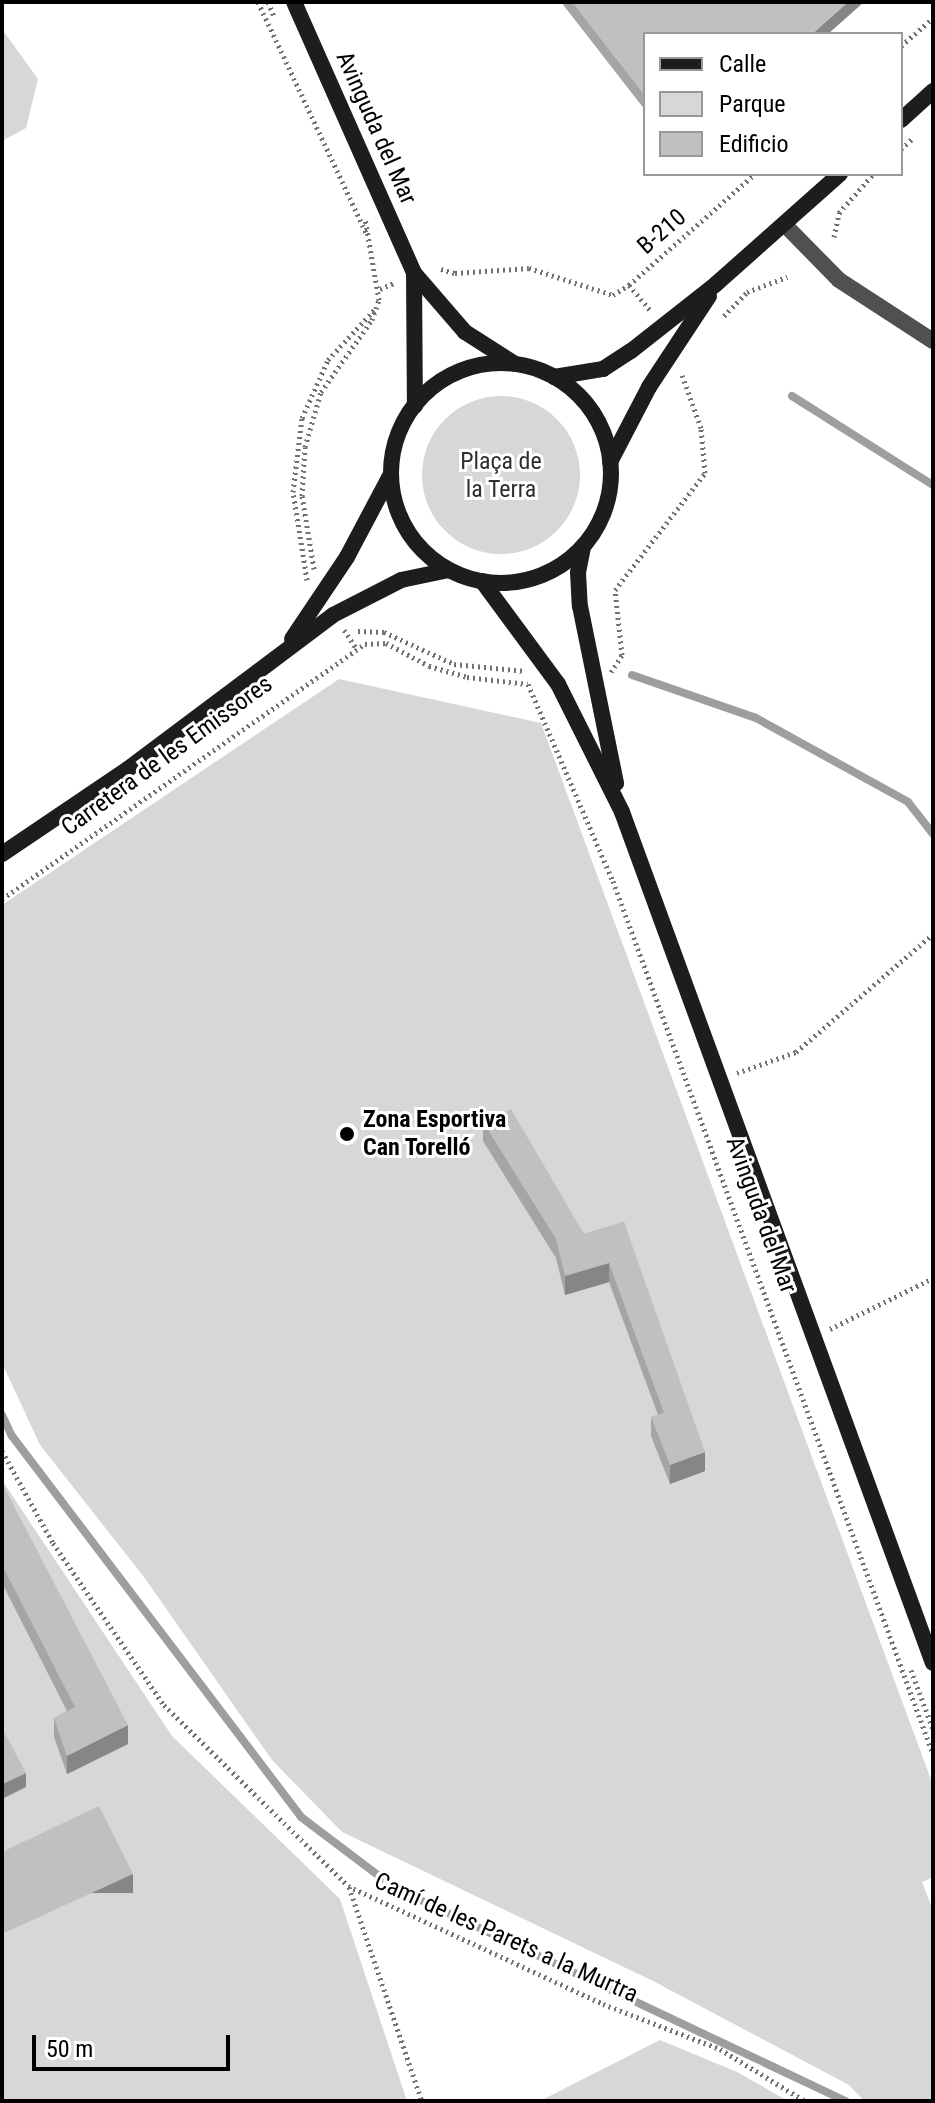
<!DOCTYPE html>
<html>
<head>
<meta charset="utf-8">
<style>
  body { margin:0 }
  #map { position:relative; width:935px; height:2103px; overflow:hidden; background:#fff; font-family:"Roboto Condensed",sans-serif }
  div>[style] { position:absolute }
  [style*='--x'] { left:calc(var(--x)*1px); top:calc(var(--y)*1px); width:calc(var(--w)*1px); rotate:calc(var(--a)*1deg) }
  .green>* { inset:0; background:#d7d7d7 }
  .round { border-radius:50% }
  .stream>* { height:8px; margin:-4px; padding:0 4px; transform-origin:4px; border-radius:4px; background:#9e9e9e }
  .path>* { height:5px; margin-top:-2.5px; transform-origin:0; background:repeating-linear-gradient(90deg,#727272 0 2px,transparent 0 6px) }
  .lane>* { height:16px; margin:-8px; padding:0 8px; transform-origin:8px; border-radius:8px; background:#505050 }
  .secondary>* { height:16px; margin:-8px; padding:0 8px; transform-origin:8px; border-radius:8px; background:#1d1d1d }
  .secondary>.ring { margin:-8px; padding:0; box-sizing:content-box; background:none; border:16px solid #1d1d1d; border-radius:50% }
  .wall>* { inset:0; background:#a5a5a5 }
  .shaded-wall>* { inset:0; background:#868686; transform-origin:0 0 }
  .building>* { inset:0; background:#c0c0c0 }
  .dots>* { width:22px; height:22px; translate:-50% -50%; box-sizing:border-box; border:4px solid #fff; border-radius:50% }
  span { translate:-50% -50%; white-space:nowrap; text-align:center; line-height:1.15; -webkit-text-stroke:6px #fff; paint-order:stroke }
  .street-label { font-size:24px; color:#000 }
  .park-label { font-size:24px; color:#2e2e2e }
  .poi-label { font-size:24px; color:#000; font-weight:700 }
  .left { translate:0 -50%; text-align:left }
  .frame { position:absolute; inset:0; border:4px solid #000; pointer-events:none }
  .legend { position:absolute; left:643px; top:32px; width:260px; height:144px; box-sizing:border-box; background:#fff; border:2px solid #999; margin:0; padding:10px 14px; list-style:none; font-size:24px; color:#000 }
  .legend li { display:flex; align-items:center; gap:16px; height:40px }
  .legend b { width:40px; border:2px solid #999 }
  .scale { position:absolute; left:32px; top:2035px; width:198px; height:36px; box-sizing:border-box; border:4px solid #000; border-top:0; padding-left:10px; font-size:24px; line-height:28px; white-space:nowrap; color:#000; -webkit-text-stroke:6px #fff; paint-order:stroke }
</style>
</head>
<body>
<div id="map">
  <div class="green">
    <div style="clip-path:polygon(2px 29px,38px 79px,26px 128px,2px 141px)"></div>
    <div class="round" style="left:422px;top:396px;width:158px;height:158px"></div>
    <div style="clip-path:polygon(339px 679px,541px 723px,933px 1785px,933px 1877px,922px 1882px,933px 1910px,933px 2101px,864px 2101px,849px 2085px,653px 1981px,342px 1832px,272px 1760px,144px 1577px,40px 1445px,2px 1363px,2px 905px)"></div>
    <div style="clip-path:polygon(2px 1480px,172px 1736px,340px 1899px,407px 2101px,2px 2101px)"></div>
    <div style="clip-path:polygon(660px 2040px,737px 2072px,788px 2101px,540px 2101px)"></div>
  </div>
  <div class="stream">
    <div style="--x:792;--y:396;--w:167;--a:32.3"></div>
    <div style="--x:632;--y:675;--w:131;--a:19.1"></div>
    <div style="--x:756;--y:718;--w:174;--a:28.9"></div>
    <div style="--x:908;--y:802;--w:41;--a:52"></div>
    <div style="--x:2;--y:1415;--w:23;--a:65"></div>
    <div style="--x:12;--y:1436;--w:478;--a:52.8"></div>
    <div style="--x:301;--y:1817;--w:118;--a:37.1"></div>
    <div style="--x:395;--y:1888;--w:499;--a:25.3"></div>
  </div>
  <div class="path">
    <div style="--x:258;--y:2;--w:257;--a:64.9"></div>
    <div style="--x:268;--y:2;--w:15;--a:67"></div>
    <div style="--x:901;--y:46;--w:43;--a:-41.2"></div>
    <div style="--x:901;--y:149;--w:15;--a:-42"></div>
    <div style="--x:834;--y:237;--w:25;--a:-78"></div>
    <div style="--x:839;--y:213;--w:52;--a:-48.9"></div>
    <div style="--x:441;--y:269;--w:15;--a:16"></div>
    <div style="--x:455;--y:273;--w:74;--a:-3.9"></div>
    <div style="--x:529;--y:268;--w:88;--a:17.8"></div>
    <div style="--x:613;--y:295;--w:19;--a:-32"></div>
    <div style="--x:629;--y:285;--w:35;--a:50"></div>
    <div style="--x:629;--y:285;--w:168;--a:-41.4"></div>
    <div style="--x:380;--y:289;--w:15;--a:-23"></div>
    <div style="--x:724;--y:316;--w:33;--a:-46"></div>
    <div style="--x:747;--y:292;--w:43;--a:-20.6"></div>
    <div style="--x:314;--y:569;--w:74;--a:-99.3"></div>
    <div style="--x:302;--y:496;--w:49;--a:-86.5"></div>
    <div style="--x:305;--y:447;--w:57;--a:-73.8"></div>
    <div style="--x:321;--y:392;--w:88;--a:-54.7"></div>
    <div style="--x:372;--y:320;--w:21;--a:-71"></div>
    <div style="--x:379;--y:300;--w:83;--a:-99.7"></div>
    <div style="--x:307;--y:580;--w:89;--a:-99"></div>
    <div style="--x:293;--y:492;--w:75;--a:-83.1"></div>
    <div style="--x:302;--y:418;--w:64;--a:-65.9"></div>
    <div style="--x:328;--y:360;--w:69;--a:-47.3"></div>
    <div style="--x:344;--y:630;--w:23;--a:56"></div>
    <div style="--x:358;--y:631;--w:26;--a:2"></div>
    <div style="--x:384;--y:632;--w:77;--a:24.6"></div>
    <div style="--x:454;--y:664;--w:71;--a:5.6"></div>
    <div style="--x:611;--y:672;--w:20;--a:-57"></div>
    <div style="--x:622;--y:655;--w:65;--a:-96.1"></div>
    <div style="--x:615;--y:590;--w:148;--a:-52.4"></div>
    <div style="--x:705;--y:473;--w:45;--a:-95.1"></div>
    <div style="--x:701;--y:428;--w:56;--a:-109.7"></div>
    <div style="--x:2;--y:899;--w:444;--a:-35.1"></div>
    <div style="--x:365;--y:644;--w:21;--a:-3"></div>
    <div style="--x:386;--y:643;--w:49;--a:28.1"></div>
    <div style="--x:429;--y:666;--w:40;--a:16"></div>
    <div style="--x:467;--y:677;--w:61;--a:6.5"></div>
    <div style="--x:528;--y:684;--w:215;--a:66.7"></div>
    <div style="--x:613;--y:881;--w:930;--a:69.87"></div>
    <div style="--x:737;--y:1073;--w:63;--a:-19.6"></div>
    <div style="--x:796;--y:1052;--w:181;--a:-40.7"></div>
    <div style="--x:830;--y:1329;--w:115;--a:-26.3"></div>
    <div style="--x:2;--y:1451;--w:105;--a:61"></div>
    <div style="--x:53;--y:1543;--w:196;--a:55.6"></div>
    <div style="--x:164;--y:1705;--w:258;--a:44.5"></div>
    <div style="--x:348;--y:1886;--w:281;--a:24.8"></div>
    <div style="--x:603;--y:2004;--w:125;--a:21"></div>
    <div style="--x:720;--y:2049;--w:100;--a:31.5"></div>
    <div style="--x:911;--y:1670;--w:63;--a:69.6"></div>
    <div style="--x:349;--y:1887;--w:226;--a:71.2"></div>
  </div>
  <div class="lane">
    <div style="--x:784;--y:224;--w:78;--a:45.5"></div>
    <div style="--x:839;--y:280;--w:112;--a:33"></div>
  </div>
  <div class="secondary">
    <div style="--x:294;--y:2;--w:296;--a:66.1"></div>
    <div style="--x:414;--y:273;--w:78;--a:49.2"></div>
    <div style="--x:465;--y:332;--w:59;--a:32.6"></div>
    <div style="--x:901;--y:120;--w:43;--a:-42.2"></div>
    <div style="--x:414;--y:273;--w:133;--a:89.6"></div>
    <div class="ring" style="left:391px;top:363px;width:204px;height:204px"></div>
    <div style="--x:554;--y:377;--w:50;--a:-9.3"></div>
    <div style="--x:603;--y:369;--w:33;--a:-33"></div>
    <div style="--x:631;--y:351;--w:108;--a:-38.2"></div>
    <div style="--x:716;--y:284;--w:166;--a:-41.6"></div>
    <div style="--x:610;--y:462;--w:85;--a:-62.5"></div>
    <div style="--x:649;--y:387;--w:109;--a:-56.6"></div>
    <div style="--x:583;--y:547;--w:25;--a:101"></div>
    <div style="--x:578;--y:572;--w:34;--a:87"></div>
    <div style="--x:580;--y:606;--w:181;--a:78.5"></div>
    <div style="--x:482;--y:581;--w:128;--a:53.6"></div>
    <div style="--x:558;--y:684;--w:143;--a:63.4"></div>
    <div style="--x:622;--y:812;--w:906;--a:69.93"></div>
    <div style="--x:292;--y:639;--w:99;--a:-56.1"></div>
    <div style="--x:347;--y:557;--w:94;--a:-62.1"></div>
    <div style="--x:2;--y:854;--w:152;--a:-34"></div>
    <div style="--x:128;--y:769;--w:256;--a:-36.9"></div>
    <div style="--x:333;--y:615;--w:76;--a:-27.2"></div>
    <div style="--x:401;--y:580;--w:49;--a:-11.8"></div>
  </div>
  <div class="wall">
    <div style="clip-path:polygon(561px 2px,864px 2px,645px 34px,645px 110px)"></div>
    <div style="clip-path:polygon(483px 1122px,584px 1234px,624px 1222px,705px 1471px,670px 1484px,651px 1436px,651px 1417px,658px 1415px,609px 1282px,565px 1295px,556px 1258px,483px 1141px)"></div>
    <div style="clip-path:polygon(2px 1483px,128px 1744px,67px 1774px,54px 1737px,54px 1718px,67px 1711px,2px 1583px)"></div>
  </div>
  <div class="shaded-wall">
    <div style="clip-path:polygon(848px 2px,864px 2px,828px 34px,812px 34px)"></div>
    <div style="clip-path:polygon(609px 1263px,609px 1282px,565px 1295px,565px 1276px)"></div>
    <div style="clip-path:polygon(705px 1452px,705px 1471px,670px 1484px,670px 1465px)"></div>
    <div style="clip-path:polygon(128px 1725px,128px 1744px,67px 1774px,67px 1756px)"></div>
    <div style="clip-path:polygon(26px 1773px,26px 1787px,2px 1799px,2px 1784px)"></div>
    <div style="left:133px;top:1874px;width:19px;height:144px;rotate:90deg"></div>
  </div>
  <div class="building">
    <div style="clip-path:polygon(572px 2px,848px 2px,812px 34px,645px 34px,645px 96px)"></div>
    <div style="clip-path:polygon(511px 1109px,584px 1234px,624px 1222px,705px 1452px,670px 1465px,651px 1417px,664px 1413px,609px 1263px,565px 1276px,556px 1239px,483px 1122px)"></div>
    <div style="clip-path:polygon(2px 1483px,128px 1725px,67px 1756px,54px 1718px,75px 1707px,2px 1565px)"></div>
    <div style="clip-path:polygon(2px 1728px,26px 1773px,2px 1784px)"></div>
    <div style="clip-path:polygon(99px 1806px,133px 1874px,2px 1934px,2px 1852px)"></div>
  </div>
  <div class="dots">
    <div style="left:347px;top:1134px;background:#000"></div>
  </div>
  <div class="street-label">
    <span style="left:376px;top:128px;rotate:66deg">Avinguda del Mar</span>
    <span style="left:662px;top:232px;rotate:-41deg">B-210</span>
    <span style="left:167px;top:756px;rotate:-36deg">Carretera de les Emissores</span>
    <span style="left:761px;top:1215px;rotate:70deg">Avinguda del Mar</span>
    <span style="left:506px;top:1938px;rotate:24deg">Camí de les Parets a la Murtra</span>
  </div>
  <div class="park-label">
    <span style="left:501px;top:476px">Plaça de<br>la Terra</span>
  </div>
  <div class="poi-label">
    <span class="left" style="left:363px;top:1134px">Zona Esportiva<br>Can Torelló</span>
  </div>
  <div class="frame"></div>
  <ul class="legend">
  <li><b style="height:10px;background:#1d1d1d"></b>Calle</li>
  <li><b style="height:22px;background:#d7d7d7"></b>Parque</li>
  <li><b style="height:22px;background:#c0c0c0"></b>Edificio</li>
  </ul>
  <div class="scale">50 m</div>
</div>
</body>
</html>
